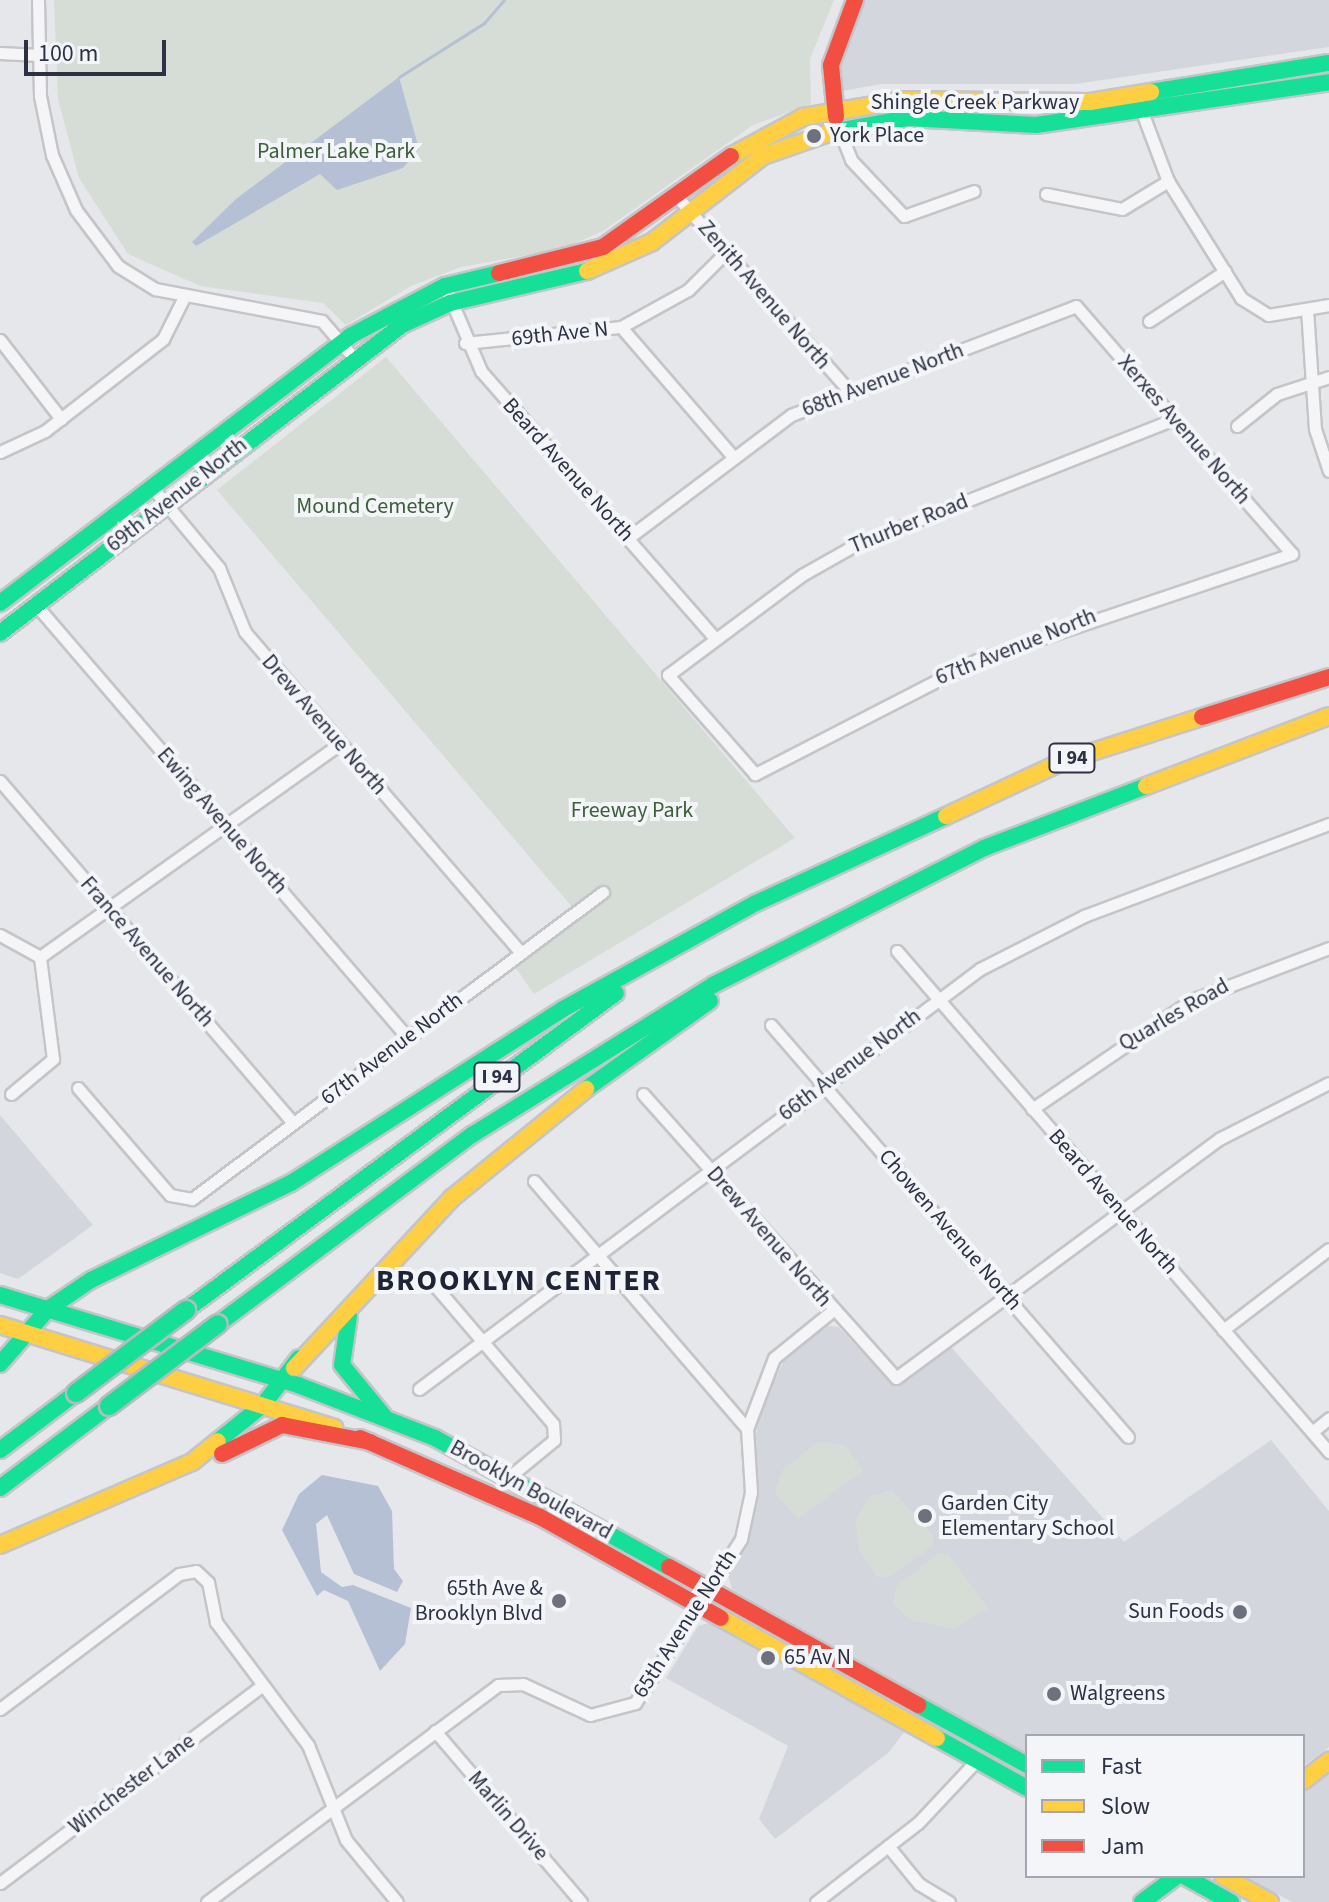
<!DOCTYPE html>
<html>
<head>
<meta charset="utf-8">
<style>
  body { margin:0 }
  #map { position:relative; width:1329px; height:1902px; overflow:hidden; background:#e6e7ea; font-family:"Source Sans 3",sans-serif }
  div>[style] { position:absolute }
  [style*='--x'] { left:calc(var(--x)*1px); top:calc(var(--y)*1px); width:calc(var(--w)*1px); rotate:calc(var(--a)*1deg) }
  .built>* { inset:0; background:#d4d6dd }
  .green>* { inset:0; background:#d6ddd6 }
  .water>* { inset:0; background:#b6c0d4 }
  .stream>* { height:3px; margin:-1.5px; padding:0 1.5px; transform-origin:1.5px; border-radius:1.5px; background:#b6c0d4 }
  .roads { filter:drop-shadow(2px 0 #c4c5c8) drop-shadow(-2px 0 #c4c5c8) drop-shadow(0 2px #c4c5c8) drop-shadow(0 -2px #c4c5c8) }
  .street>* { height:11px; margin:-5.5px; padding:0 5.5px; transform-origin:5.5px; border-radius:5.5px; background:#f5f5f7 }
  .fast>* { height:16px; margin:-8px; padding:0 8px; transform-origin:8px; border-radius:8px; background:#16e098 }
  .slow>* { height:16px; margin:-8px; padding:0 8px; transform-origin:8px; border-radius:8px; background:#ffcf43 }
  .jam>* { height:16px; margin:-8px; padding:0 8px; transform-origin:8px; border-radius:8px; background:#f24e42 }
  .bridges { filter:drop-shadow(2px 0 #b8babf) drop-shadow(-2px 0 #b8babf) drop-shadow(0 2px #b8babf) drop-shadow(0 -2px #b8babf) }
  .fast-bridge>* { height:18px; margin:-9px; padding:0 9px; transform-origin:9px; border-radius:9px; background:#16e098 }
  .dots>* { width:22px; height:22px; translate:-50% -50%; box-sizing:border-box; border:4px solid #f4f5f9; border-radius:50% }
  span { translate:-50% -50%; white-space:nowrap; text-align:center; line-height:1.15; -webkit-text-stroke:8px #f4f5f9; paint-order:stroke }
  .shield-label span { padding:2px 6px; background:#f4f5f9; border:2px solid; border-radius:6px; -webkit-text-stroke-width:0 }
  .shield-label { font-size:20px; color:#2c3244; font-weight:700 }
  .street-label { font-size:22px; color:#2c3244 }
  .poi-label { font-size:22px; color:#2c3244 }
  .left { translate:0 -50%; text-align:left }
  .right { translate:-100% -50%; text-align:right }
  .park-label { font-size:22px; color:#3c5f3a }
  .district-label { font-size:30px; color:#1e2335; font-weight:700; letter-spacing:2px }
  .legend { position:absolute; left:1025px; top:1734px; width:280px; height:144px; box-sizing:border-box; background:#f4f5f9; border:2px solid #a4a7b1; margin:0; padding:10px 14px; list-style:none; font-size:24px; color:#2c3244 }
  .legend li { display:flex; align-items:center; gap:16px; height:40px }
  .legend b { width:40px; border:2px solid #a4a7b1 }
  .scale { position:absolute; left:24px; top:40px; width:142px; height:36px; box-sizing:border-box; border:4px solid #2c3244; border-top:0; padding-left:10px; font-size:24px; line-height:28px; white-space:nowrap; color:#2c3244; -webkit-text-stroke:6px #f4f5f9; paint-order:stroke }
</style>
</head>
<body>
<div id="map">
  <div class="built">
    <div style="clip-path:polygon(865px 0,1329px 0,1329px 47px,1075px 84px,881px 84px,842px 91px,841px 56px)"></div>
    <div style="clip-path:polygon(0 1115px,93px 1225px,18px 1279px,0 1273px)"></div>
    <div style="clip-path:polygon(824px 1325px,838px 1327px,891px 1382px,910px 1379px,951px 1347px,1124px 1542px,1271px 1440px,1329px 1511px,1329px 1747px,1303px 1766px,1303px 1736px,1027px 1736px,1027px 1754px,732px 1589px,726px 1569px,739px 1547px,760px 1408px,789px 1351px)"></div>
    <div style="clip-path:polygon(715px 1621px,908px 1727px,888px 1753px,775px 1839px,759px 1819px,788px 1746px,666px 1678px,698px 1626px)"></div>
    <div style="clip-path:polygon(1329px 1773px,1329px 1902px,1292px 1902px,1244px 1876px,1303px 1876px,1303px 1793px)"></div>
  </div>
  <div class="green">
    <div style="clip-path:polygon(54px 0,834px 0,810px 59px,811px 104px,753px 125px,603px 231px,561px 249px,461px 267px,411px 286px,346px 325px,323px 303px,200px 286px,128px 254px,79px 178px,58px 99px)"></div>
    <div style="clip-path:polygon(386px 357px,795px 838px,534px 994px,513px 964px,579px 915px,217px 490px)"></div>
    <div style="clip-path:polygon(818px 1442px,845px 1445px,863px 1470px,798px 1519px,775px 1493px,782px 1471px)"></div>
    <div style="clip-path:polygon(892px 1490px,934px 1536px,932px 1546px,888px 1578px,877px 1577px,859px 1550px,856px 1520px,870px 1496px)"></div>
    <div style="clip-path:polygon(939px 1553px,948px 1554px,988px 1608px,953px 1629px,909px 1619px,893px 1603px,896px 1587px)"></div>
  </div>
  <div class="water">
    <div style="clip-path:polygon(399px 77px,419px 149px,403px 168px,337px 190px,320px 174px,196px 246px,192px 242px,236px 199px)"></div>
    <div style="clip-path:polygon(322px 1475px,378px 1486px,392px 1511px,394px 1569px,403px 1581px,397px 1592px,354px 1574px,327px 1515px,316px 1524px,321px 1572px,342px 1587px,353px 1585px,411px 1608px,405px 1644px,380px 1671px,348px 1601px,324px 1590px,317px 1596px,282px 1530px,299px 1494px)"></div>
  </div>
  <div class="stream">
    <div style="--x:399;--y:77;--w:101;--a:-32.4"></div>
    <div style="--x:484;--y:23;--w:30;--a:-49"></div>
  </div>
  <div class="roads">
    <div class="street">
      <div style="--x:38;--y:0;--w:96;--a:88.8"></div>
      <div style="--x:40;--y:96;--w:60;--a:78.5"></div>
      <div style="--x:52;--y:155;--w:60;--a:66.4"></div>
      <div style="--x:76;--y:210;--w:70;--a:53.1"></div>
      <div style="--x:118;--y:266;--w:44;--a:31.9"></div>
      <div style="--x:155;--y:289;--w:170;--a:10.8"></div>
      <div style="--x:322;--y:321;--w:49;--a:49.1"></div>
      <div style="--x:0;--y:53;--w:39;--a:3"></div>
      <div style="--x:1139;--y:104;--w:82;--a:69.4"></div>
      <div style="--x:1168;--y:181;--w:138;--a:58"></div>
      <div style="--x:1241;--y:298;--w:32;--a:32"></div>
      <div style="--x:1268;--y:315;--w:62;--a:-9.3"></div>
      <div style="--x:838;--y:127;--w:35;--a:68"></div>
      <div style="--x:851;--y:160;--w:77;--a:46.6"></div>
      <div style="--x:904;--y:216;--w:74;--a:-19.7"></div>
      <div style="--x:1046;--y:194;--w:77;--a:11.2"></div>
      <div style="--x:1122;--y:209;--w:54;--a:-31.3"></div>
      <div style="--x:678;--y:198;--w:261;--a:48.4"></div>
      <div style="--x:445;--y:286;--w:92;--a:67"></div>
      <div style="--x:481;--y:371;--w:356;--a:48.8"></div>
      <div style="--x:1307;--y:309;--w:120;--a:86.2"></div>
      <div style="--x:1315;--y:429;--w:44;--a:71.6"></div>
      <div style="--x:1149;--y:321;--w:91;--a:-33.3"></div>
      <div style="--x:621;--y:327;--w:173;--a:49.2"></div>
      <div style="--x:0;--y:340;--w:100;--a:52.3"></div>
      <div style="--x:465;--y:343;--w:157;--a:-5.9"></div>
      <div style="--x:621;--y:327;--w:77;--a:-28.9"></div>
      <div style="--x:688;--y:290;--w:54;--a:-45"></div>
      <div style="--x:1237;--y:426;--w:51;--a:-38.7"></div>
      <div style="--x:1277;--y:394;--w:55;--a:-18.1"></div>
      <div style="--x:0;--y:452;--w:50;--a:-25"></div>
      <div style="--x:45;--y:431;--w:150;--a:-37.9"></div>
      <div style="--x:163;--y:339;--w:49;--a:-63.4"></div>
      <div style="--x:151;--y:486;--w:107;--a:50.3"></div>
      <div style="--x:219;--y:568;--w:69;--a:67.9"></div>
      <div style="--x:245;--y:632;--w:422;--a:49.3"></div>
      <div style="--x:628;--y:538;--w:204;--a:-37"></div>
      <div style="--x:791;--y:415;--w:305;--a:-20.9"></div>
      <div style="--x:1076;--y:306;--w:150;--a:49.1"></div>
      <div style="--x:1174;--y:419;--w:179;--a:48.8"></div>
      <div style="--x:1292;--y:554;--w:332;--a:161.4"></div>
      <div style="--x:977;--y:660;--w:250;--a:152.8"></div>
      <div style="--x:755;--y:774;--w:132;--a:-131.3"></div>
      <div style="--x:668;--y:675;--w:167;--a:-36.7"></div>
      <div style="--x:802;--y:575;--w:63;--a:-29.4"></div>
      <div style="--x:857;--y:544;--w:341;--a:-21.5"></div>
      <div style="--x:36;--y:605;--w:569;--a:49.34"></div>
      <div style="--x:0;--y:781;--w:450;--a:49.4"></div>
      <div style="--x:0;--y:935;--w:46;--a:28.8"></div>
      <div style="--x:897;--y:951;--w:662;--a:49.23"></div>
      <div style="--x:40;--y:957;--w:368;--a:-35.4"></div>
      <div style="--x:771;--y:1025;--w:545;--a:49.09"></div>
      <div style="--x:78;--y:1088;--w:141;--a:49.3"></div>
      <div style="--x:170;--y:1195;--w:22;--a:10"></div>
      <div style="--x:192;--y:1199;--w:513;--a:-36.76"></div>
      <div style="--x:11;--y:1094;--w:55;--a:-39.8"></div>
      <div style="--x:53;--y:1059;--w:103;--a:-97.3"></div>
      <div style="--x:643;--y:1094;--w:380;--a:48.3"></div>
      <div style="--x:896;--y:1378;--w:402;--a:-36.5"></div>
      <div style="--x:1219;--y:1139;--w:123;--a:-27"></div>
      <div style="--x:1032;--y:1109;--w:194;--a:-34.3"></div>
      <div style="--x:1192;--y:1000;--w:147;--a:-20.8"></div>
      <div style="--x:534;--y:1181;--w:327;--a:49.3"></div>
      <div style="--x:436;--y:1287;--w:180;--a:49.5"></div>
      <div style="--x:553;--y:1424;--w:16;--a:86"></div>
      <div style="--x:554;--y:1440;--w:58;--a:140.6"></div>
      <div style="--x:1223;--y:1330;--w:133;--a:-37.4"></div>
      <div style="--x:419;--y:1389;--w:701;--a:-36.82"></div>
      <div style="--x:980;--y:969;--w:117;--a:-27"></div>
      <div style="--x:1084;--y:916;--w:262;--a:-20.6"></div>
      <div style="--x:1312;--y:1432;--w:22;--a:-39"></div>
      <div style="--x:0;--y:1709;--w:224;--a:-37"></div>
      <div style="--x:179;--y:1574;--w:17;--a:-10"></div>
      <div style="--x:196;--y:1571;--w:16;--a:43"></div>
      <div style="--x:208;--y:1582;--w:41;--a:78.7"></div>
      <div style="--x:216;--y:1622;--w:154;--a:53.2"></div>
      <div style="--x:308;--y:1745;--w:102;--a:68.2"></div>
      <div style="--x:346;--y:1840;--w:80;--a:50.6"></div>
      <div style="--x:435;--y:1731;--w:225;--a:49.5"></div>
      <div style="--x:888;--y:1846;--w:49;--a:50.8"></div>
      <div style="--x:919;--y:1884;--w:35;--a:31"></div>
      <div style="--x:0;--y:1883;--w:329;--a:-37"></div>
      <div style="--x:207;--y:1902;--w:363;--a:-36.7"></div>
      <div style="--x:498;--y:1685;--w:25;--a:-2"></div>
      <div style="--x:523;--y:1684;--w:74;--a:24.8"></div>
      <div style="--x:590;--y:1715;--w:47;--a:-14.9"></div>
      <div style="--x:635;--y:1703;--w:195;--a:-57.1"></div>
      <div style="--x:741;--y:1539;--w:48;--a:-78"></div>
      <div style="--x:751;--y:1492;--w:63;--a:-93.6"></div>
      <div style="--x:747;--y:1429;--w:76;--a:-69.2"></div>
      <div style="--x:774;--y:1358;--w:75;--a:-39"></div>
      <div style="--x:816;--y:1902;--w:129;--a:-37.8"></div>
      <div style="--x:918;--y:1823;--w:86;--a:-46.9"></div>
    </div>
    <div class="fast">
      <div style="--x:1151;--y:92;--w:180;--a:-9.3"></div>
      <div style="--x:831;--y:132;--w:78;--a:-10.3"></div>
      <div style="--x:908;--y:118;--w:128;--a:3.1"></div>
      <div style="--x:1036;--y:125;--w:296;--a:-8.3"></div>
      <div style="--x:0;--y:603;--w:440;--a:-37.3"></div>
      <div style="--x:350;--y:336;--w:107;--a:-27.8"></div>
      <div style="--x:445;--y:286;--w:56;--a:-13.5"></div>
      <div style="--x:0;--y:633;--w:506;--a:-37.46"></div>
      <div style="--x:402;--y:325;--w:53;--a:-24.6"></div>
      <div style="--x:450;--y:303;--w:141;--a:-13.1"></div>
      <div style="--x:586;--y:1089;--w:152;--a:-35.4"></div>
      <div style="--x:0;--y:1295;--w:311;--a:16.8"></div>
      <div style="--x:298;--y:1385;--w:147;--a:21.1"></div>
      <div style="--x:435;--y:1438;--w:267;--a:28.9"></div>
      <div style="--x:186;--y:1310;--w:534;--a:-36.4"></div>
      <div style="--x:349;--y:1316;--w:49;--a:98.1"></div>
      <div style="--x:342;--y:1365;--w:65;--a:50.6"></div>
      <div style="--x:218;--y:1324;--w:317;--a:-36.7"></div>
      <div style="--x:472;--y:1135;--w:284;--a:-31.9"></div>
      <div style="--x:713;--y:985;--w:304;--a:-26.8"></div>
      <div style="--x:984;--y:848;--w:173;--a:-20.9"></div>
      <div style="--x:0;--y:1364;--w:73;--a:-48.9"></div>
      <div style="--x:48;--y:1309;--w:52;--a:-34"></div>
      <div style="--x:91;--y:1280;--w:222;--a:-25.9"></div>
      <div style="--x:291;--y:1183;--w:323;--a:-32.6"></div>
      <div style="--x:563;--y:1009;--w:220;--a:-28.8"></div>
      <div style="--x:756;--y:903;--w:209;--a:-24.6"></div>
      <div style="--x:218;--y:1441;--w:58;--a:-38.7"></div>
      <div style="--x:263;--y:1405;--w:59;--a:-52.5"></div>
      <div style="--x:0;--y:1450;--w:95;--a:-36.9"></div>
      <div style="--x:0;--y:1488;--w:136;--a:-37"></div>
      <div style="--x:918;--y:1705;--w:124;--a:28.8"></div>
      <div style="--x:937;--y:1738;--w:103;--a:29.1"></div>
      <div style="--x:1184;--y:1876;--w:54;--a:29"></div>
      <div style="--x:1142;--y:1902;--w:44;--a:-36.6"></div>
    </div>
    <div class="slow">
      <div style="--x:731;--y:156;--w:82;--a:-28.4"></div>
      <div style="--x:803;--y:117;--w:101;--a:-9.6"></div>
      <div style="--x:903;--y:100;--w:187;--a:0.6"></div>
      <div style="--x:1090;--y:102;--w:62;--a:-9.3"></div>
      <div style="--x:587;--y:271;--w:71;--a:-24"></div>
      <div style="--x:652;--y:242;--w:140;--a:-37.8"></div>
      <div style="--x:763;--y:156;--w:72;--a:-19.4"></div>
      <div style="--x:1146;--y:786;--w:196;--a:-20.9"></div>
      <div style="--x:946;--y:816;--w:130;--a:-25"></div>
      <div style="--x:1064;--y:761;--w:145;--a:-17.7"></div>
      <div style="--x:0;--y:1325;--w:350;--a:17.1"></div>
      <div style="--x:294;--y:1368;--w:232;--a:-47.1"></div>
      <div style="--x:452;--y:1198;--w:173;--a:-39.1"></div>
      <div style="--x:0;--y:1545;--w:209;--a:-23.4"></div>
      <div style="--x:192;--y:1462;--w:33;--a:-39"></div>
      <div style="--x:721;--y:1618;--w:247;--a:29.1"></div>
      <div style="--x:1303;--y:1781;--w:33;--a:-38"></div>
      <div style="--x:1223;--y:1876;--w:54;--a:29"></div>
    </div>
    <div class="jam">
      <div style="--x:836;--y:117;--w:52;--a:-95.5"></div>
      <div style="--x:831;--y:65;--w:69;--a:-69.7"></div>
      <div style="--x:499;--y:273;--w:107;--a:-14"></div>
      <div style="--x:603;--y:247;--w:157;--a:-35.4"></div>
      <div style="--x:1202;--y:717;--w:133;--a:-17.5"></div>
      <div style="--x:360;--y:1438;--w:197;--a:23.7"></div>
      <div style="--x:540;--y:1517;--w:207;--a:29.2"></div>
      <div style="--x:222;--y:1454;--w:67;--a:-25.8"></div>
      <div style="--x:282;--y:1425;--w:90;--a:10.9"></div>
      <div style="--x:669;--y:1567;--w:285;--a:29"></div>
    </div>
  </div>
  <div class="bridges">
    <div class="fast-bridge">
      <div style="--x:76;--y:1393;--w:138;--a:-37"></div>
      <div style="--x:109;--y:1406;--w:136;--a:-37"></div>
    </div>
  </div>
  <div class="dots">
    <div style="left:814px;top:136px;background:#6d717e"></div>
    <div style="left:925px;top:1516px;background:#6d717e"></div>
    <div style="left:559px;top:1601px;background:#6d717e"></div>
    <div style="left:1240px;top:1612px;background:#6d717e"></div>
    <div style="left:768px;top:1658px;background:#6d717e"></div>
    <div style="left:1054px;top:1694px;background:#6d717e"></div>
  </div>
  <div class="shield-label">
    <span style="left:1072px;top:758px">I 94</span>
    <span style="left:497px;top:1077px">I 94</span>
  </div>
  <div class="street-label">
    <span style="left:975px;top:103px">Shingle Creek Parkway</span>
    <span style="left:764px;top:295px;rotate:49deg">Zenith Avenue North</span>
    <span style="left:560px;top:334px;rotate:-6deg">69th Ave N</span>
    <span style="left:883px;top:380px;rotate:-21deg">68th Avenue North</span>
    <span style="left:1184px;top:430px;rotate:49deg">Xerxes Avenue North</span>
    <span style="left:568px;top:470px;rotate:48deg">Beard Avenue North</span>
    <span style="left:177px;top:495px;rotate:-38deg">69th Avenue North</span>
    <span style="left:909px;top:524px;rotate:-22deg">Thurber Road</span>
    <span style="left:1016px;top:647px;rotate:-22deg">67th Avenue North</span>
    <span style="left:324px;top:725px;rotate:49deg">Drew Avenue North</span>
    <span style="left:222px;top:821px;rotate:49deg">Ewing Avenue North</span>
    <span style="left:147px;top:952px;rotate:49deg">France Avenue North</span>
    <span style="left:1174px;top:1015px;rotate:-30deg">Quarles Road</span>
    <span style="left:392px;top:1049px;rotate:-37deg">67th Avenue North</span>
    <span style="left:850px;top:1065px;rotate:-37deg">66th Avenue North</span>
    <span style="left:1113px;top:1202px;rotate:49deg">Beard Avenue North</span>
    <span style="left:950px;top:1230px;rotate:49deg">Chowen Avenue North</span>
    <span style="left:769px;top:1237px;rotate:49deg">Drew Avenue North</span>
    <span style="left:531px;top:1490px;rotate:29deg">Brooklyn Boulevard</span>
    <span style="left:685px;top:1624px;rotate:-57deg">65th Avenue North</span>
    <span style="left:132px;top:1784px;rotate:-37deg">Winchester Lane</span>
    <span style="left:508px;top:1816px;rotate:49deg">Marlin Drive</span>
  </div>
  <div class="poi-label">
    <span class="left" style="left:830px;top:136px">York Place</span>
    <span class="left" style="left:941px;top:1516px">Garden City<br>Elementary School</span>
    <span class="right" style="left:543px;top:1601px">65th Ave &amp;<br>Brooklyn Blvd</span>
    <span class="right" style="left:1224px;top:1612px">Sun Foods</span>
    <span class="left" style="left:784px;top:1658px">65 Av N</span>
    <span class="left" style="left:1070px;top:1694px">Walgreens</span>
  </div>
  <div class="park-label">
    <span style="left:336px;top:152px">Palmer Lake Park</span>
    <span style="left:375px;top:507px">Mound Cemetery</span>
    <span style="left:632px;top:811px">Freeway Park</span>
  </div>
  <div class="district-label">
    <span style="left:519px;top:1281px">BROOKLYN CENTER</span>
  </div>
  <ul class="legend">
  <li><b style="height:10px;background:#16e098"></b>Fast</li>
  <li><b style="height:10px;background:#ffcf43"></b>Slow</li>
  <li><b style="height:10px;background:#f24e42"></b>Jam</li>
  </ul>
  <div class="scale">100 m</div>
</div>
</body>
</html>
